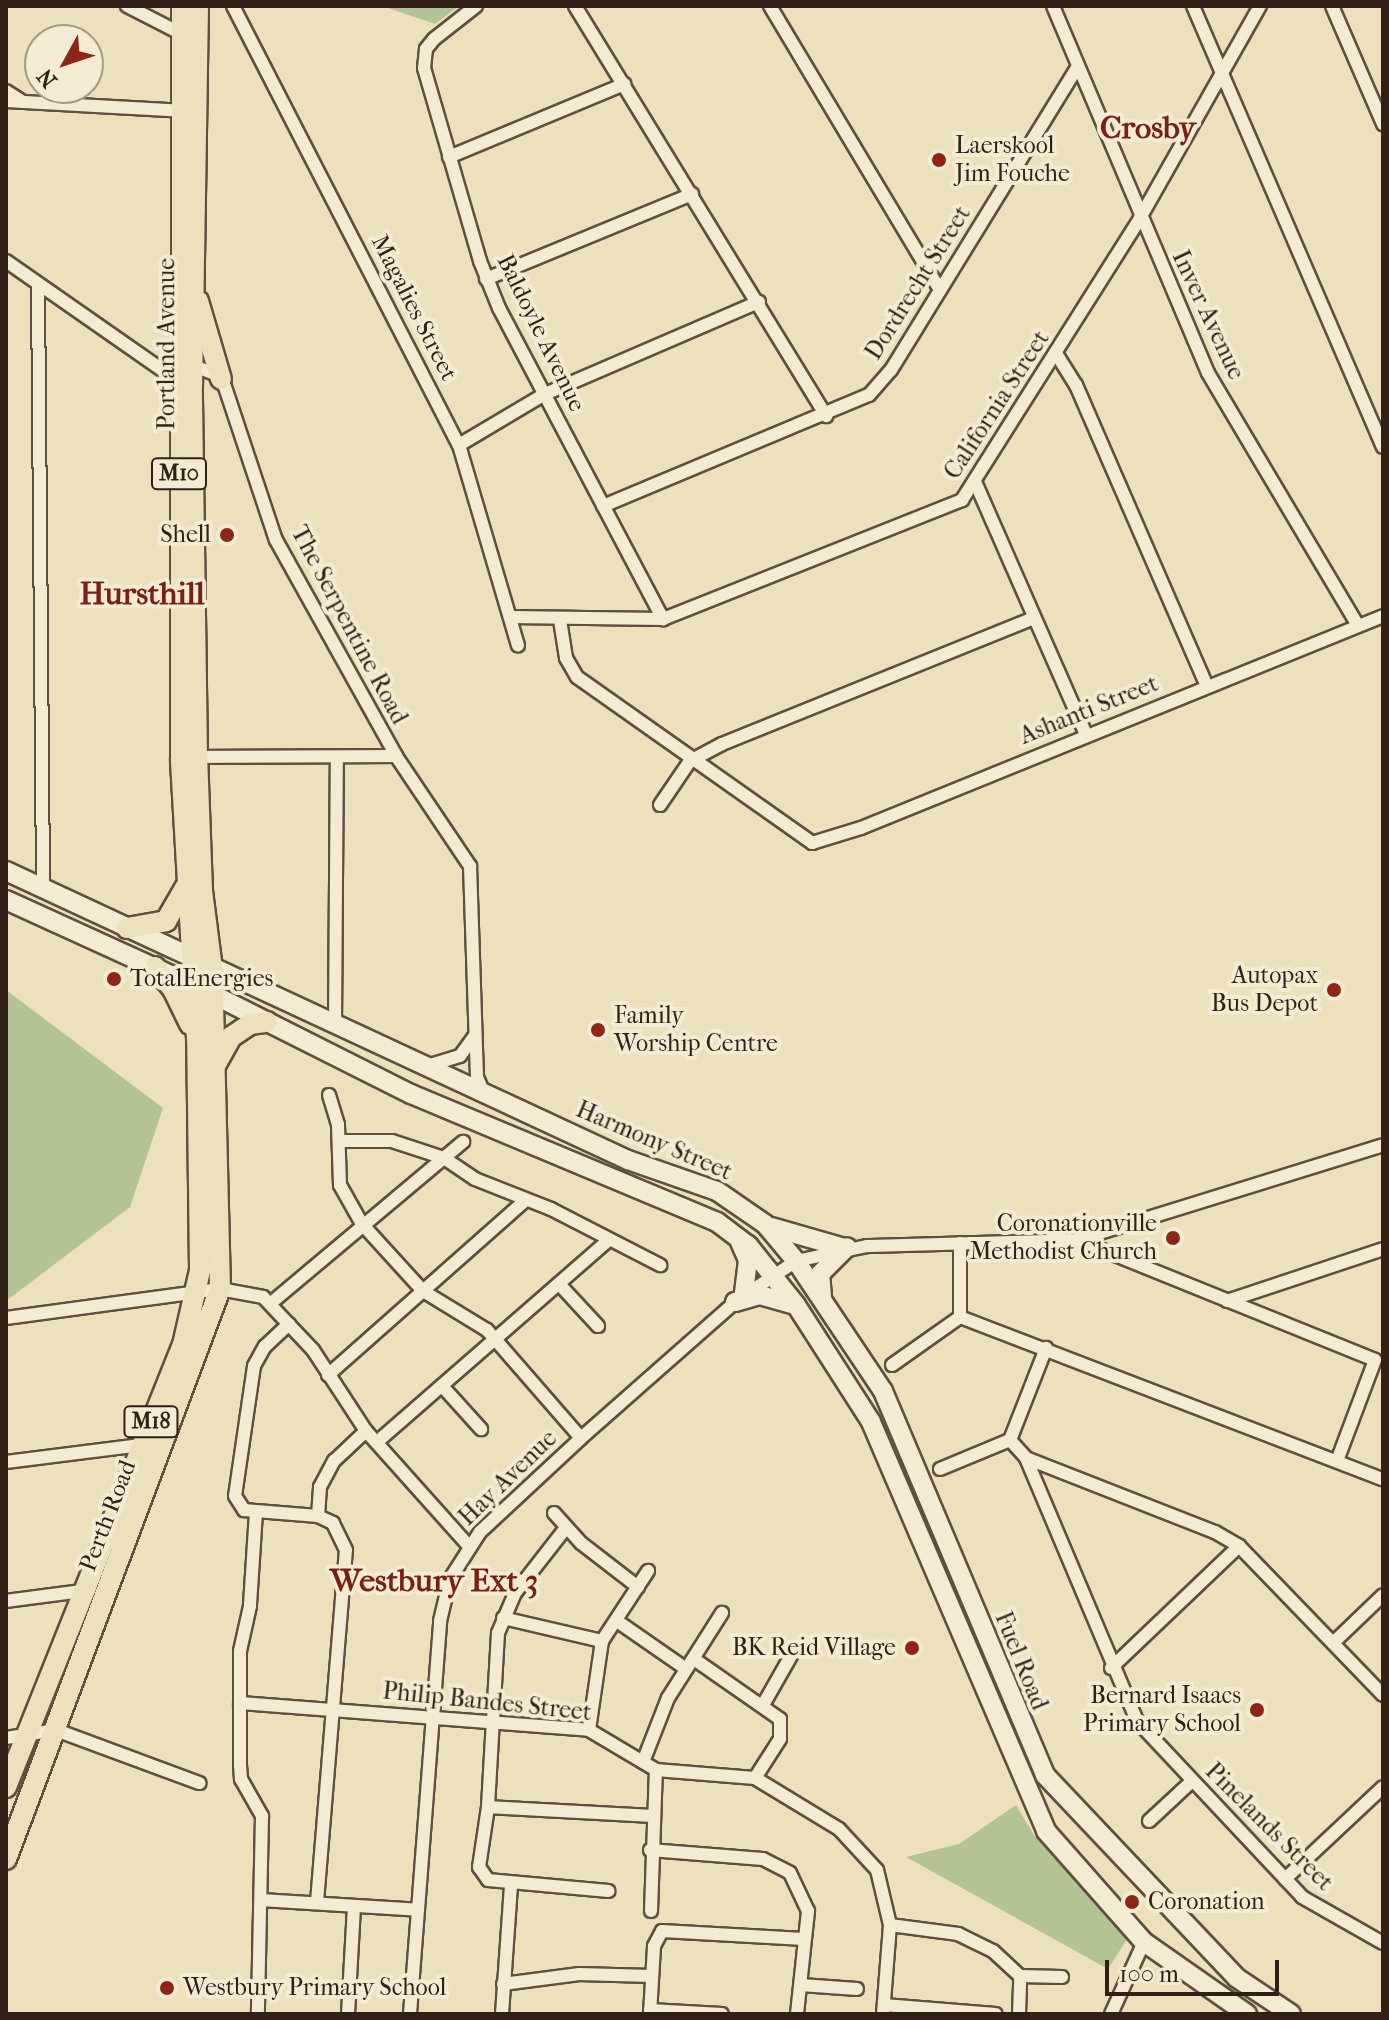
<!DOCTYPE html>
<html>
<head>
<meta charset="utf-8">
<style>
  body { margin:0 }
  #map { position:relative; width:1389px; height:2020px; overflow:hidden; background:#ece0bd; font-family:"IM FELL French Canon",serif }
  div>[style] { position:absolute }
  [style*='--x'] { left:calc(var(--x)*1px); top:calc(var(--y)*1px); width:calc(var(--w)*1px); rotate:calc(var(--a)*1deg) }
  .green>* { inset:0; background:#b4c393 }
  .roads { filter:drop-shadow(2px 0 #604f3f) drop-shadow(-2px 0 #604f3f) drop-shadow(0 2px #604f3f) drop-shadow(0 -2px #604f3f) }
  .street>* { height:12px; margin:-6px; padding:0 6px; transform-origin:6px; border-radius:6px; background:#f3ebd4 }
  .secondary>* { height:18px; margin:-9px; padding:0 9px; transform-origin:9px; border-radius:9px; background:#f3ebd4 }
  .primary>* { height:20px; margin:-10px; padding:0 10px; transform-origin:10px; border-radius:10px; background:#ece0bd }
  .dots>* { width:22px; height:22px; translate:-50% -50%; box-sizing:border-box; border:4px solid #f3ebd4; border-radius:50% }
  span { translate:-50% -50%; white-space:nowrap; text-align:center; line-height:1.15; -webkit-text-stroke:8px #f3ebd4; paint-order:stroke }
  .shield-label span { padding:2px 6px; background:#f3ebd4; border:2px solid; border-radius:6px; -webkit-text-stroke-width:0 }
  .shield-label { font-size:22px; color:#321f15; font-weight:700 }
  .poi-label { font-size:24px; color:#321f15 }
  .left { translate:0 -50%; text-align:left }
  .right { translate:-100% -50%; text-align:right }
  .street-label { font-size:24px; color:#321f15 }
  .district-label { font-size:32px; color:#7a1f14; font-weight:700 }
  .frame { position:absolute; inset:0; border:8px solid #321f15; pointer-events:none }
  .north { position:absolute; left:24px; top:24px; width:80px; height:80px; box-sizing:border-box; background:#f3ebd4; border:2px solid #a69988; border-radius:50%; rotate:230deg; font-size:22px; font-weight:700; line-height:32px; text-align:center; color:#321f15 }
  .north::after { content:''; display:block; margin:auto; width:28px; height:36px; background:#8f2418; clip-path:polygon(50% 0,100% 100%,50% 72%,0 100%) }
  .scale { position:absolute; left:1105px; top:1960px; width:174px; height:36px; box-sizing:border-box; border:4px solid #321f15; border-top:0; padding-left:10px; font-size:24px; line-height:28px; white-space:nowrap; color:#321f15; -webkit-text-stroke:6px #f3ebd4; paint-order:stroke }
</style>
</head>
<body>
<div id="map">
  <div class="green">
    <div style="clip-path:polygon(382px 6px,459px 6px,435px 24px)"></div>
    <div style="clip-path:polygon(6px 990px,163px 1108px,130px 1207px,6px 1301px)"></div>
    <div style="clip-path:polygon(1016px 1805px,1034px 1835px,1129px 1936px,1108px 1969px,906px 1857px,959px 1844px)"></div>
  </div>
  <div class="roads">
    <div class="street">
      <div style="--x:127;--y:6;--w:64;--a:27"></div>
      <div style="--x:233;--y:6;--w:494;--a:62.8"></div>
      <div style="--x:459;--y:445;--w:209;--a:73.6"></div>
      <div style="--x:476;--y:6;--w:53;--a:141.8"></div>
      <div style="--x:434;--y:39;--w:13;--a:129"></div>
      <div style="--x:426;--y:49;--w:19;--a:96"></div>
      <div style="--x:424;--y:68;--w:201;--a:73.8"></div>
      <div style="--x:480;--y:261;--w:51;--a:68"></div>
      <div style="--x:499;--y:308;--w:352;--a:62.2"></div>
      <div style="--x:575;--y:6;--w:481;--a:58.5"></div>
      <div style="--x:770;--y:6;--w:331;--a:59.1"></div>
      <div style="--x:1053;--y:6;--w:398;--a:67.1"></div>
      <div style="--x:1208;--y:373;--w:294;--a:59.3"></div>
      <div style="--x:1193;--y:6;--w:480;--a:66.7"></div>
      <div style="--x:1332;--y:6;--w:129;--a:66.6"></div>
      <div style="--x:6;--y:91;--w:20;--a:33"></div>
      <div style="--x:6;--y:101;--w:180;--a:3.2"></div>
      <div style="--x:449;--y:157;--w:190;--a:-22.6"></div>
      <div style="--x:6;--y:261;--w:218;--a:34.9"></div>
      <div style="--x:486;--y:279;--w:223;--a:-22.4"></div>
      <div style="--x:38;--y:286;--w:601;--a:89.52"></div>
      <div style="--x:1057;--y:355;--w:36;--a:58"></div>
      <div style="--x:1076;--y:385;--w:328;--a:66.5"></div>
      <div style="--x:189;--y:364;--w:28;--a:21"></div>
      <div style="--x:215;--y:374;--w:16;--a:52"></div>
      <div style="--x:225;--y:387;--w:161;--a:71.6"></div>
      <div style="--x:276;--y:540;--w:247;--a:60.9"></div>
      <div style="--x:396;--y:756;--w:133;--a:56.1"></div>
      <div style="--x:470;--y:866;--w:211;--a:88.1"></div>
      <div style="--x:477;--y:1077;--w:15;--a:67"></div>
      <div style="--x:459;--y:445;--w:100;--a:-30.7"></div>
      <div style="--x:545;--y:394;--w:233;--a:-23.3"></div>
      <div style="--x:976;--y:484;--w:273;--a:66.3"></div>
      <div style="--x:603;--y:506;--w:288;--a:-22.7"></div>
      <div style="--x:869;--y:395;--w:33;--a:-49"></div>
      <div style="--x:891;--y:370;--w:355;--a:-58.4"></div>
      <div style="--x:511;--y:617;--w:152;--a:0.8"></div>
      <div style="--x:663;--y:619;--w:322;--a:-21.7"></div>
      <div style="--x:962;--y:500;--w:333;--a:-57.7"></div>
      <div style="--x:1140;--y:218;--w:244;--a:-60.5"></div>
      <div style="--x:560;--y:620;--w:38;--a:81"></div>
      <div style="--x:566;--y:658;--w:22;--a:60"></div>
      <div style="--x:577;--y:677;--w:288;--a:35.2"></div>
      <div style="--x:812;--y:843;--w:51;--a:-17"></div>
      <div style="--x:861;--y:828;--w:563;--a:-22.1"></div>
      <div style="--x:191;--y:757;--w:205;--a:-0.3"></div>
      <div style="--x:660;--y:805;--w:53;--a:-55.7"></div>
      <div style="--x:690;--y:761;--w:36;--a:-28"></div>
      <div style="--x:722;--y:744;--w:336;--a:-22"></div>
      <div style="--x:335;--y:1024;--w:266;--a:-89.6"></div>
      <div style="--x:427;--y:1066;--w:34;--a:-17"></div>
      <div style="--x:460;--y:1056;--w:26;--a:-54"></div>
      <div style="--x:329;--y:1095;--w:31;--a:73"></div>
      <div style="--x:338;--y:1125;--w:60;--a:88.1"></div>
      <div style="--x:340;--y:1185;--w:45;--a:60.6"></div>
      <div style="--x:362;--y:1224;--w:91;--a:47.7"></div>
      <div style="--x:423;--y:1291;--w:75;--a:31.4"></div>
      <div style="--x:487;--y:1330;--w:143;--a:49"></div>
      <div style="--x:340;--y:1141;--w:52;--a:0"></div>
      <div style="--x:392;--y:1141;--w:55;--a:18.1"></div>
      <div style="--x:444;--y:1158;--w:37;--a:34"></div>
      <div style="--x:475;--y:1179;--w:82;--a:21.5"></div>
      <div style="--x:551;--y:1209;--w:123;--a:27.2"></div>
      <div style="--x:1078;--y:1240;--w:320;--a:22"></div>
      <div style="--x:560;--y:1285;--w:56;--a:47.2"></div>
      <div style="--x:1227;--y:1301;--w:164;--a:-18.4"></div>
      <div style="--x:271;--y:1303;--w:251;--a:-40"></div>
      <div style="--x:960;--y:1317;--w:453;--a:21"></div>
      <div style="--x:6;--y:1318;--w:216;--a:-7.7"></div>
      <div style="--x:220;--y:1289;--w:44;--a:10.5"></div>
      <div style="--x:263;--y:1297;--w:73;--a:46.7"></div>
      <div style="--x:313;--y:1350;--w:97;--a:56.8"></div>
      <div style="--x:366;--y:1431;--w:154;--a:48.2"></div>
      <div style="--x:289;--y:1324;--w:33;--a:137"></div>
      <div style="--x:265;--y:1346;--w:23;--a:119"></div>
      <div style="--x:254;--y:1366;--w:131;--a:98.3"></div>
      <div style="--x:235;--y:1496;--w:17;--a:57"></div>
      <div style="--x:244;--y:1510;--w:74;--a:4.6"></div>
      <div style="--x:892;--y:1365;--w:83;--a:-35.2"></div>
      <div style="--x:960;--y:1317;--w:74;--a:-90"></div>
      <div style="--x:328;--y:1375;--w:264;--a:-41.5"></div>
      <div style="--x:443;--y:1387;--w:57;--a:47.9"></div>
      <div style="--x:1010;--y:1440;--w:24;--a:48"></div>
      <div style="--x:1026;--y:1458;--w:203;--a:21.4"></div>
      <div style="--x:1215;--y:1532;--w:28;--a:30"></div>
      <div style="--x:1239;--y:1546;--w:207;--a:46"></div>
      <div style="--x:377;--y:1442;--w:304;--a:-41.1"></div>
      <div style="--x:1026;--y:1458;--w:285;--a:67.1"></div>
      <div style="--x:1137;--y:1721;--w:241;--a:46.8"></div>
      <div style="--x:1302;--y:1897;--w:93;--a:29.6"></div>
      <div style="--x:1337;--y:1461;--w:108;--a:-69.4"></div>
      <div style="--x:6;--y:1462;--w:144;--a:-7.2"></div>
      <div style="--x:940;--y:1469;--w:76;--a:-22.5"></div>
      <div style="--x:1010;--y:1440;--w:99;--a:-68.6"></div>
      <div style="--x:256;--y:1512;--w:94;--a:93.7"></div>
      <div style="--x:250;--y:1606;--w:46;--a:102.5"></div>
      <div style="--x:240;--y:1651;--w:114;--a:90"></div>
      <div style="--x:240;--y:1765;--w:14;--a:86"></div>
      <div style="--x:241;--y:1779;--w:43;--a:60.4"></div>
      <div style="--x:262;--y:1816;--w:198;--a:91.2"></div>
      <div style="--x:554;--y:1513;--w:40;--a:48"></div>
      <div style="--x:581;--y:1543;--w:72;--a:37.7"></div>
      <div style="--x:565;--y:1529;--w:81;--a:128"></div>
      <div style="--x:515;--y:1593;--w:43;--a:113"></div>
      <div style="--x:498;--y:1633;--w:174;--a:93.3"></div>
      <div style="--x:488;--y:1807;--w:61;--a:98.5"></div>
      <div style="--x:479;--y:1867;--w:16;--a:55"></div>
      <div style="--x:488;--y:1880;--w:121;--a:5.2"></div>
      <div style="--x:6;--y:1601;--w:84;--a:-7.5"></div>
      <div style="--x:503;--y:1618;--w:102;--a:13.1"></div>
      <div style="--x:617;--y:1621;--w:84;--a:34.8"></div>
      <div style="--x:1333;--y:1643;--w:69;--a:-43.8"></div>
      <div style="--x:694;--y:1659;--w:105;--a:34.9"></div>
      <div style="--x:780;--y:1719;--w:20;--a:90"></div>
      <div style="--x:780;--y:1739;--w:46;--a:122.7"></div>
      <div style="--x:1111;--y:1668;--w:177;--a:-43.6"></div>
      <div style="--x:240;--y:1703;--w:350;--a:4.4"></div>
      <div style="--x:589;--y:1730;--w:78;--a:30.8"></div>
      <div style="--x:656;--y:1770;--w:99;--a:4.6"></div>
      <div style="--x:755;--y:1778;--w:98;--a:31.3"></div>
      <div style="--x:839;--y:1829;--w:56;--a:47.2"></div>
      <div style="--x:877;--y:1870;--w:57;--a:76.7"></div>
      <div style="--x:890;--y:1925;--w:89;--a:94.5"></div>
      <div style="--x:763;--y:1705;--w:59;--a:-60.4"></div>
      <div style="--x:589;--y:1730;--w:90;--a:-81.7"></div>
      <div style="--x:602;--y:1641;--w:84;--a:-56.7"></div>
      <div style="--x:6;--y:1738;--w:51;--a:-9.1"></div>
      <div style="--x:56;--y:1730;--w:153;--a:20.3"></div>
      <div style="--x:643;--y:1762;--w:69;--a:-68.7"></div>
      <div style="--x:668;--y:1698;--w:101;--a:-57.6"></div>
      <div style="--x:488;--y:1807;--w:164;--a:3.1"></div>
      <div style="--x:1149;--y:1821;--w:59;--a:-42.9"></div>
      <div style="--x:650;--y:1850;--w:113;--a:4.6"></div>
      <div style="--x:763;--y:1859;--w:30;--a:27"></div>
      <div style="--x:790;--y:1873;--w:42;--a:64.7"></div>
      <div style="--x:808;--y:1911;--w:104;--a:96.1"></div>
      <div style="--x:1285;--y:1879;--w:134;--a:-43.2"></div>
      <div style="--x:261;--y:1900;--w:157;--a:3.6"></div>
      <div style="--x:317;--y:1902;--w:353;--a:-85.3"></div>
      <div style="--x:346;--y:1550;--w:30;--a:-116"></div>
      <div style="--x:333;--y:1523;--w:17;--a:-155"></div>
      <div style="--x:318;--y:1516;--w:29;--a:-86"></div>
      <div style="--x:320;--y:1487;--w:30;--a:-62"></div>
      <div style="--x:334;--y:1461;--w:44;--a:-43.2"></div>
      <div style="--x:651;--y:1911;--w:141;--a:-88"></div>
      <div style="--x:890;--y:1925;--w:69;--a:7.5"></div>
      <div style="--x:958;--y:1934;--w:39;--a:26"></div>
      <div style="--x:993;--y:1951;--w:37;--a:43"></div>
      <div style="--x:1020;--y:1976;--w:42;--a:1.4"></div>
      <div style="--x:503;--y:1984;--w:77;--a:-7.5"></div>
      <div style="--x:579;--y:1974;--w:73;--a:1.6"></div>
      <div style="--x:801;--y:1985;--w:56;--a:4.1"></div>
      <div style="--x:884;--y:2005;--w:112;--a:4.6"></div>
      <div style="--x:650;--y:2010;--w:72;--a:3.2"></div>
      <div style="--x:348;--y:2014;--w:108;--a:-86.8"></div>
      <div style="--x:410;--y:2014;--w:394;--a:-85.6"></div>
      <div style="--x:440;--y:1621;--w:43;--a:-76.6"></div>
      <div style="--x:450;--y:1579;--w:56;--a:-57.4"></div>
      <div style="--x:480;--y:1532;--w:138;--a:-42.9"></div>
      <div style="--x:581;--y:1438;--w:205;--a:-41.4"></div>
      <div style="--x:735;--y:1302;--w:73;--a:-33.9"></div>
      <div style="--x:796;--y:1261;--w:73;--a:-11.9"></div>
      <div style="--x:867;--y:1246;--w:210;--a:-1.6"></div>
      <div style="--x:1077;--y:1240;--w:320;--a:-17.2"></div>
      <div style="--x:502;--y:2014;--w:130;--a:-86"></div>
      <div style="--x:650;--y:2014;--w:68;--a:-86.6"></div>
      <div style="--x:654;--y:1946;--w:17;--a:-62"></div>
      <div style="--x:662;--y:1931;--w:142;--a:3.2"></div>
      <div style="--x:1019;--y:2014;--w:38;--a:-88"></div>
      <div style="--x:1111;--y:2014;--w:79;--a:-65.4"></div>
    </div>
    <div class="secondary">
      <div style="--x:6;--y:871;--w:686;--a:24.92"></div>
      <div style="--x:628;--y:1160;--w:94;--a:19.2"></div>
      <div style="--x:717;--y:1191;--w:58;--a:34.5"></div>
      <div style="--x:765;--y:1224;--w:48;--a:50"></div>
      <div style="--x:796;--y:1261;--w:156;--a:56.2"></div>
      <div style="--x:883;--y:1391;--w:417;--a:67.1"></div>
      <div style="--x:1045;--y:1775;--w:279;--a:46.6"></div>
      <div style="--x:1237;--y:1978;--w:65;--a:33.7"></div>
      <div style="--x:6;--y:900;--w:226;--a:24.5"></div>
      <div style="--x:212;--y:994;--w:223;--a:26.7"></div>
      <div style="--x:411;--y:1094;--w:332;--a:22.7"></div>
      <div style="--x:717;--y:1222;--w:39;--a:37"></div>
      <div style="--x:748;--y:1245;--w:77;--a:51.3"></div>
      <div style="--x:796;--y:1305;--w:139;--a:57.3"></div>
      <div style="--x:871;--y:1422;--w:445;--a:66.8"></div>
      <div style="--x:1046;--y:1831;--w:148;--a:48.6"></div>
      <div style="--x:1144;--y:1942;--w:126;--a:35"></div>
      <div style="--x:771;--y:1227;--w:76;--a:16"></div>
      <div style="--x:740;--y:1242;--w:20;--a:66"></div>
      <div style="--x:748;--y:1260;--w:34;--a:97"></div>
      <div style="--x:822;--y:1296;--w:22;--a:-95"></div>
      <div style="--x:820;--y:1274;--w:38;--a:-45"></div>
      <div style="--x:735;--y:1302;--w:26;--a:-16"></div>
      <div style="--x:760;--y:1295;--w:37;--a:16"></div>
    </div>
    <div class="primary">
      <div style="--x:198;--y:301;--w:81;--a:73.6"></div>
      <div style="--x:127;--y:928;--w:40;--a:-10"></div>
      <div style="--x:166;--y:921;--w:39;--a:-60"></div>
      <div style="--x:155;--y:967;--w:28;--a:51"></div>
      <div style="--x:173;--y:989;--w:39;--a:64"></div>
      <div style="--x:216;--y:1064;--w:31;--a:-61"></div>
      <div style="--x:231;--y:1037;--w:23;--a:-34"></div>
      <div style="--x:250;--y:1024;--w:17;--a:-7"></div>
      <div style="--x:6;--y:1787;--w:476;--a:-68.2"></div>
      <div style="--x:183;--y:1345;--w:77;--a:-77.2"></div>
      <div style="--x:200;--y:1270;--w:231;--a:-90.7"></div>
      <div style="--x:197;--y:1039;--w:281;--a:-93.3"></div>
      <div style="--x:181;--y:758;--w:752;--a:-89.92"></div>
      <div style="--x:6;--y:1859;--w:609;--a:-69.42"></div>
      <div style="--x:220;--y:1289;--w:320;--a:-91.4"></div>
      <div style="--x:212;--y:969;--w:79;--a:-97.3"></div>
      <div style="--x:202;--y:891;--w:134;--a:-92.1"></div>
      <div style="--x:197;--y:757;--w:370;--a:-90.8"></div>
      <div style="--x:192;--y:387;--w:381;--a:-89.1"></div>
    </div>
  </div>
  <div class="dots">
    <div style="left:939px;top:160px;background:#8f2418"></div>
    <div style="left:227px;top:535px;background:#8f2418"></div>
    <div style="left:114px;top:979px;background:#8f2418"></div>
    <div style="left:1334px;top:990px;background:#8f2418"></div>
    <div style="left:598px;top:1030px;background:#8f2418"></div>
    <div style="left:1173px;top:1238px;background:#8f2418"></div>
    <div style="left:912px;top:1648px;background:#8f2418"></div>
    <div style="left:1257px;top:1710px;background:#8f2418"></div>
    <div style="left:1132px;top:1902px;background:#8f2418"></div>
    <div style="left:167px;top:1988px;background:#8f2418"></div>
  </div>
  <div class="shield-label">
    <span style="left:179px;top:474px">M10</span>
    <span style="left:151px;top:1422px">M18</span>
  </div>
  <div class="poi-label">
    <span class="left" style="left:955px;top:160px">Laerskool<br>Jim Fouche</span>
    <span class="right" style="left:211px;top:535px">Shell</span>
    <span class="right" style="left:1318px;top:990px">Autopax<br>Bus Depot</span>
    <span class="left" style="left:130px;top:979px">TotalEnergies</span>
    <span class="left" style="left:614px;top:1030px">Family<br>Worship Centre</span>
    <span class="right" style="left:1157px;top:1238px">Coronationville<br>Methodist Church</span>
    <span class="right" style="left:896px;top:1648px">BK Reid Village</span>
    <span class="right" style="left:1241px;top:1710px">Bernard Isaacs<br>Primary School</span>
    <span class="left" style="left:1148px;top:1902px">Coronation</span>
    <span class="left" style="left:183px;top:1988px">Westbury Primary School</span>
  </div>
  <div class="street-label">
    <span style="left:918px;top:283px;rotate:-58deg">Dordrecht Street</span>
    <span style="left:414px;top:308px;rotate:63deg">Magalies Street</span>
    <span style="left:1208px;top:315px;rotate:65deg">Inver Avenue</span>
    <span style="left:541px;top:333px;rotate:64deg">Baldoyle Avenue</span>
    <span style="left:167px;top:344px;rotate:-90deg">Portland Avenue</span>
    <span style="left:997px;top:405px;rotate:-57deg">California Street</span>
    <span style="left:349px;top:625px;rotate:62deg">The Serpentine Road</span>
    <span style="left:1089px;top:710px;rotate:-22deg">Ashanti Street</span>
    <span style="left:654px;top:1141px;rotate:23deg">Harmony Street</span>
    <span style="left:508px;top:1478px;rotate:-44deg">Hay Avenue</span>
    <span style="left:108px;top:1516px;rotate:-69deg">Perth Road</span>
    <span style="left:1021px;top:1661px;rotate:68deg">Fuel Road</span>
    <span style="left:487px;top:1702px;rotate:6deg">Philip Bandes Street</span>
    <span style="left:1269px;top:1827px;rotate:45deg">Pinelands Street</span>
  </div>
  <div class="district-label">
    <span style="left:1148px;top:128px">Crosby</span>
    <span style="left:142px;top:594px">Hursthill</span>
    <span style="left:434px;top:1581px">Westbury Ext 3</span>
  </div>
  <div class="frame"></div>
  <div class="north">N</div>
  <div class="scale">100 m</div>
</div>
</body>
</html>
